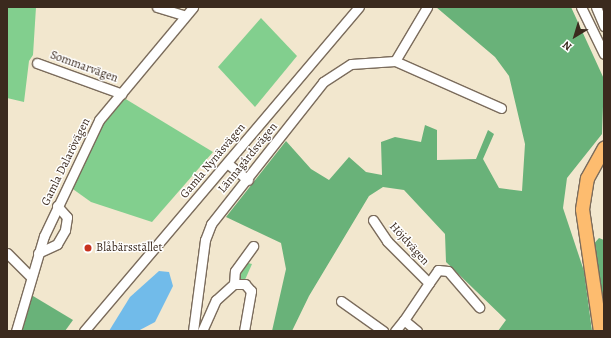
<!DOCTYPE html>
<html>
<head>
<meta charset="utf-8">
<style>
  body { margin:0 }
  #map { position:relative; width:611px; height:338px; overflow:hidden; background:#f2e7ce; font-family:Alegreya,serif }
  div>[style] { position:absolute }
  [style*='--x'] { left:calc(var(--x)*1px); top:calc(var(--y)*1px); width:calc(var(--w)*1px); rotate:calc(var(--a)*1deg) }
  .green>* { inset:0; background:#82cf8e }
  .forest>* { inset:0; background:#69b279 }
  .water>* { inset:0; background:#71bbea }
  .roads { filter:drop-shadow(1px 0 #7b6c5c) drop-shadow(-1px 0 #7b6c5c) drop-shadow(0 1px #7b6c5c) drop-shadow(0 -1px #7b6c5c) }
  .minor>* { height:9px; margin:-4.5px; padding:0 4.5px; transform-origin:4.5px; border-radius:4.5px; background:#fff }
  .highway>* { height:13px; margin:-6.5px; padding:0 6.5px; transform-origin:6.5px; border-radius:6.5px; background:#fdbc6f }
  .dots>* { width:11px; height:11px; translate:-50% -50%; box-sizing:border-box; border:2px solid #fff; border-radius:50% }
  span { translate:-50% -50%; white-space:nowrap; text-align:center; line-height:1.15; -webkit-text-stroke:3px #fff; paint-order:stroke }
  .street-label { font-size:12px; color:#3b2a1e }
  .poi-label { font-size:12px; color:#3b2a1e }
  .left { translate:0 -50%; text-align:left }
  .frame { position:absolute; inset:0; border:8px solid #3b2a1e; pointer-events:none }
  .north { position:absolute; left:555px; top:16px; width:40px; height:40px; -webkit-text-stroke:3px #fff; paint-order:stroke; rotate:218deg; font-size:11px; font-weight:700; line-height:16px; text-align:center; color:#3b2a1e }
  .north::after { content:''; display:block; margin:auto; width:14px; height:18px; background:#3b2a1e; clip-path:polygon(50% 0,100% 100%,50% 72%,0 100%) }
</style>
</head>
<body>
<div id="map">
  <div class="green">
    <div style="clip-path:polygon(7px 7px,36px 7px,33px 55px,29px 61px,24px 102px,7px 98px)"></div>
    <div style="clip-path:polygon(261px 18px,297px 56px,255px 107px,218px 67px)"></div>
    <div style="clip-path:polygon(124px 98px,213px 152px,152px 222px,91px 202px,70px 187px,103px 123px)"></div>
    <div style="clip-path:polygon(244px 262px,252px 264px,244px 282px,236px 282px,237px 272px)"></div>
  </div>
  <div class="forest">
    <div style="clip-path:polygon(436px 7px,571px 7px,604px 79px,602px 134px,567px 178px,563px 208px,584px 271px,592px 331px,498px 331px,506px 320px,446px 262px,445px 234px,404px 190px,383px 187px,369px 196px,309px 296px,292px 331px,272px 331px,286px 269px,281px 243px,226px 217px,286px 141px,311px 169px,329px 180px,349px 157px,366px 172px,382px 175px,381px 142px,395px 137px,421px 142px,425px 125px,437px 130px,437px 160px,476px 159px,488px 130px,494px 134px,483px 159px,499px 188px,522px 191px,525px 144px,509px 76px,495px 57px)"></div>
    <div style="clip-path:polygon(599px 238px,604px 240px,604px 321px,591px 247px)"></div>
    <div style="clip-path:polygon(28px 293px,73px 320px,65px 331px,19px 331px)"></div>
  </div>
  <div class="water">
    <div style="clip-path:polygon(159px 271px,169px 272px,173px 286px,155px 322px,138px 331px,109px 331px,130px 297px)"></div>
  </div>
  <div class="roads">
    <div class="minor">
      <div style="--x:157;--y:7;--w:28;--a:17"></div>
      <div style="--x:581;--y:7;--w:52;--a:63.9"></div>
      <div style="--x:596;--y:7;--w:21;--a:67"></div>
      <div style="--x:395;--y:61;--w:63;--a:-59.3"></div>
      <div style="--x:37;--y:63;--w:90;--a:20"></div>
      <div style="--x:227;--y:163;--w:27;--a:39"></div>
      <div style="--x:373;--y:220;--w:25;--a:56"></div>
      <div style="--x:387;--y:241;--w:59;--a:45"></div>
      <div style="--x:429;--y:283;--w:16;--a:-55"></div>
      <div style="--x:438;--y:270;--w:10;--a:6"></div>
      <div style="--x:448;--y:271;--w:48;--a:49.3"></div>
      <div style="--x:7;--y:253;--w:33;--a:45"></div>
      <div style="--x:38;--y:253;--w:21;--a:-25"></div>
      <div style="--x:57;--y:244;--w:16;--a:-60"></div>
      <div style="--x:65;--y:230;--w:13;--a:-81"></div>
      <div style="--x:67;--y:217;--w:15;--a:-132"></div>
      <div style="--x:341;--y:301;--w:52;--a:35.5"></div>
      <div style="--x:16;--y:331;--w:99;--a:-73.6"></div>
      <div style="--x:44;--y:236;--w:128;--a:-64.6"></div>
      <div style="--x:99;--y:120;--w:147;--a:-50.2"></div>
      <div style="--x:84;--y:331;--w:425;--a:-49.7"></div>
      <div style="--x:193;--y:331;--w:92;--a:-82.5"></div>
      <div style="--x:205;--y:240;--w:17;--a:-69"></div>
      <div style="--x:211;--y:224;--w:181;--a:-51.7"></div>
      <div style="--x:323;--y:82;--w:33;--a:-33"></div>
      <div style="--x:351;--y:64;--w:44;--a:-3.9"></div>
      <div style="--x:395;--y:61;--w:116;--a:23.9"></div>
      <div style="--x:202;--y:331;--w:34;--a:-66"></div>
      <div style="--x:216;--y:300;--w:24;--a:-42"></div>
      <div style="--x:244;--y:331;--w:41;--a:-80.1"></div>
      <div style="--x:251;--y:291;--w:9;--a:-131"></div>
      <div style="--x:245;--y:284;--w:11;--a:180"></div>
      <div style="--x:234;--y:284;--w:13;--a:-86"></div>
      <div style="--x:235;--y:271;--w:31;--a:-54"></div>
      <div style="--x:395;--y:331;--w:14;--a:-51"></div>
      <div style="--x:417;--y:331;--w:17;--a:-140"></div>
      <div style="--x:404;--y:320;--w:45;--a:-56"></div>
    </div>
    <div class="highway">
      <div style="--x:600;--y:331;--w:123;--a:-98.4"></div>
      <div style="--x:582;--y:209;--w:31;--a:-81"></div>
      <div style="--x:587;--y:178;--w:35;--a:-61"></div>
    </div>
  </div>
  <div class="dots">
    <div style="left:88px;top:248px;background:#c8321e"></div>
  </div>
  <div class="street-label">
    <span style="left:84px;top:67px;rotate:20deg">Sommarvägen</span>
    <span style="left:248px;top:158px;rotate:-51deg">Lännagårdsvägen</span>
    <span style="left:213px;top:161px;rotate:-50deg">Gamla Nynäsvägen</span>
    <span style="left:66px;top:162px;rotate:-64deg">Gamla Dalarövägen</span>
    <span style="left:409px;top:244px;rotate:48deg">Höjdvägen</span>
  </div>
  <div class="poi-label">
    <span class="left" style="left:96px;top:248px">Blåbärsstället</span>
  </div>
  <div class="frame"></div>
  <div class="north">N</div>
</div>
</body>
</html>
